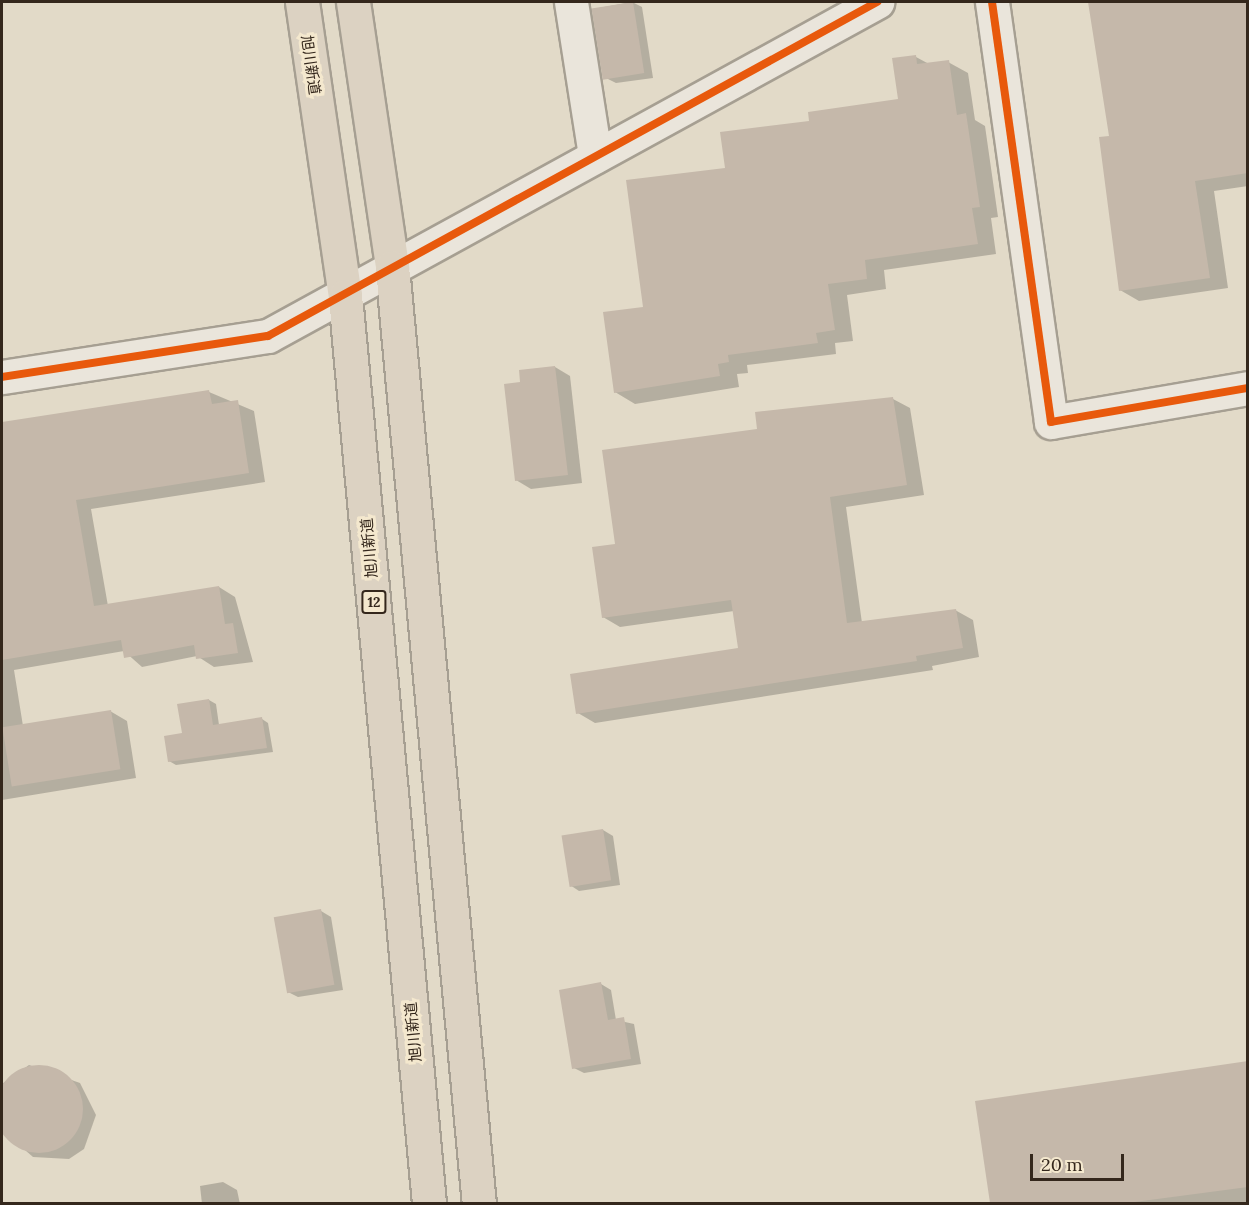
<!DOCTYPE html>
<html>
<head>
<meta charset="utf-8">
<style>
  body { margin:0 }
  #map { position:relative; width:1249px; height:1205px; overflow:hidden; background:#e2dac8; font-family:Lora,"Noto Sans JP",serif }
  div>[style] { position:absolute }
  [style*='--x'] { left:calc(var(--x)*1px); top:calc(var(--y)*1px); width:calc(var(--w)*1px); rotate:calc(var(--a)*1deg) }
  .shadow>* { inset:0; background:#0003 }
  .building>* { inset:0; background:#c5b8aa; transform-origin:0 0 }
  .round { border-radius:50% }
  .roads { filter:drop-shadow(2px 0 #a69f92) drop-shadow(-2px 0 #a69f92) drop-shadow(0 2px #a69f92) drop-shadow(0 -2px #a69f92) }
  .minor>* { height:33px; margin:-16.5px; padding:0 16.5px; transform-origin:16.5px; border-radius:16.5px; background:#eae5db }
  .trunk>* { height:33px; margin:-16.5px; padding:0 16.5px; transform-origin:16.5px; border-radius:16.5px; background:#dcd2c2 }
  .cycleway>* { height:8px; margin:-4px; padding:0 4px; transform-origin:4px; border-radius:4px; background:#e8590c }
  span { translate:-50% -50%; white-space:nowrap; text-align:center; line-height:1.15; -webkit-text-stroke:6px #f4e8ce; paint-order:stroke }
  .shield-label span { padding:2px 4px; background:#f4e8ce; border:2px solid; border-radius:4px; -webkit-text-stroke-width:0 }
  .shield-label { font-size:14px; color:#34271c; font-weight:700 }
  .street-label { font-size:15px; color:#34271c }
  .frame { position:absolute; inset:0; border:3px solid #34271c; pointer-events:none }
  .scale { position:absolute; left:1030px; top:1154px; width:94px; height:27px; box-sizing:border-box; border:3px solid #34271c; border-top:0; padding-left:8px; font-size:18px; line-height:21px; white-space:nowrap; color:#34271c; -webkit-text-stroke:4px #f4e8ce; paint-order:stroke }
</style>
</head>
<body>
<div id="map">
  <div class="shadow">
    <div style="clip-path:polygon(632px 2px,642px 7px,653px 78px,616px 83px,606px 78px,593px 9px)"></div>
    <div style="clip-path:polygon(1090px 2px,1248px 2px,1248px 186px,1214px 191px,1228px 288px,1139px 301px,1120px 290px,1111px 137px)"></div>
    <div style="clip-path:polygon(916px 57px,929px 64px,948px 62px,968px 73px,975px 120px,985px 126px,998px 217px,991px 218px,996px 254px,884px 270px,886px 289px,847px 295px,853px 341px,835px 343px,836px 354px,747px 365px,748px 373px,737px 374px,739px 387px,635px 404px,615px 392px,645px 308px,726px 169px,811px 122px,899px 100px)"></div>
    <div style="clip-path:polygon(555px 367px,570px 376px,582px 483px,531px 489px,516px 480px,522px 384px)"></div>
    <div style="clip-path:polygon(209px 392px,254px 411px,265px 482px,91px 509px,108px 606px,219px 587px,235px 597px,253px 662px,214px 667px,197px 656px,142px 667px,124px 651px,14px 670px,23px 726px,110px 711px,127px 721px,136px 778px,2px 800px,2px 424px)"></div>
    <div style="clip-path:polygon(893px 399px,910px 408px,924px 495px,846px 507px,862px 623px,955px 610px,973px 620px,979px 657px,932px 666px,933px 670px,595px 723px,578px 713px,740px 650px,734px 611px,620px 627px,603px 617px,617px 545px,759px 431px)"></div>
    <div style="clip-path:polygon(209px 700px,216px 704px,219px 725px,262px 719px,268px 723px,273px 752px,176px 765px,169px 761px)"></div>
    <div style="clip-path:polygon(603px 830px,613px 836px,620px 885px,579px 891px,570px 885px)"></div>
    <div style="clip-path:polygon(321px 911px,331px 917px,343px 990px,298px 997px,288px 992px)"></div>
    <div style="clip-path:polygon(601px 984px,611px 990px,616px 1020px,634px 1024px,641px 1064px,584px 1073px,574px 1068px)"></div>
    <div style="clip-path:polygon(1248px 1062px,1248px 1204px,991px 1204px,976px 1102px)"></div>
    <div style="clip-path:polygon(29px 1065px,80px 1083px,96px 1115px,84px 1149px,69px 1159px,33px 1157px,2px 1130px,2px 1084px)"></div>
    <div style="clip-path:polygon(223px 1182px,237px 1190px,240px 1204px,202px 1204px,200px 1186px)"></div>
  </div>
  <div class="building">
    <div style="left:633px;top:2px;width:72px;height:42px;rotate:81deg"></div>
    <div style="clip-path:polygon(1088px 2px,1248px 2px,1248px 173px,1195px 181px,1210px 278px,1119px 291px,1099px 137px,1109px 136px)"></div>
    <div style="clip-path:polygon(916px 55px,917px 64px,949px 60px,957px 115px,966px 113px,980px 207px,972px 208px,978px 244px,865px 260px,867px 279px,828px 284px,835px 330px,816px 333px,818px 343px,728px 355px,729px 362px,718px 364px,720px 376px,614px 393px,603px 312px,643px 307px,626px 180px,725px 168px,720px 132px,809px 121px,808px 112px,898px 99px,892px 58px)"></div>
    <div style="clip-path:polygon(555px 366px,568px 475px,515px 481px,504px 384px,520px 382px,519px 370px)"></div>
    <div style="clip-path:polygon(209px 390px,212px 404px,238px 400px,249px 473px,76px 500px,94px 606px,219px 586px,225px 624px,233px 623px,238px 653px,196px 659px,194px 645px,124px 658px,121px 640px,2px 660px,2px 422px)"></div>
    <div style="clip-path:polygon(893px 397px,907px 485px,830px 497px,847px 623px,956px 609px,963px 648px,916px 656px,917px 661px,576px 714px,570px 674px,738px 648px,731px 600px,602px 618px,592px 547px,615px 544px,602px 450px,757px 429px,755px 412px)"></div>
    <div style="clip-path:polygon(209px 699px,213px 725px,262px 717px,267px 748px,168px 762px,164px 736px,182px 733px,177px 704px)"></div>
    <div style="left:111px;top:710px;width:60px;height:110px;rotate:81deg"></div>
    <div style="left:603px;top:829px;width:52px;height:42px;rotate:81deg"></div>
    <div style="left:321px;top:909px;width:77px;height:48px;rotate:80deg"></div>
    <div style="clip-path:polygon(601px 982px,608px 1020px,624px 1017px,631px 1059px,572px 1069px,559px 990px)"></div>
    <div style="clip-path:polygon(1248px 1061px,1248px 1187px,1127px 1203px,990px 1203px,975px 1101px)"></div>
    <div class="round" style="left:-5px;top:1065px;width:88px;height:88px"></div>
  </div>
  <div class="roads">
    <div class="minor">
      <div style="--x:571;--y:2;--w:156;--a:81.1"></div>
      <div style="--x:992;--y:2;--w:424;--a:82"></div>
      <div style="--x:1051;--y:422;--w:200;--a:-9.8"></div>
      <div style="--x:2;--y:377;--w:269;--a:-8.8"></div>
      <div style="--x:268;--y:336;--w:695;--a:-28.74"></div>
    </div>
    <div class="trunk">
      <div style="--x:302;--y:2;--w:297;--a:81.7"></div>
      <div style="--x:345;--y:296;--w:912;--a:84.71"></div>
      <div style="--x:353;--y:2;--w:268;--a:81.6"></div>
      <div style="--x:392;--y:267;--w:941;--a:84.7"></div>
    </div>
  </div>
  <div class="cycleway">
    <div style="--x:992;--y:2;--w:424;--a:82"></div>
    <div style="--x:1051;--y:422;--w:200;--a:-9.8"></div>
    <div style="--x:2;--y:377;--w:269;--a:-8.8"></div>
    <div style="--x:268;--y:336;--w:695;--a:-28.74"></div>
  </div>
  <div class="shield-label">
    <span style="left:374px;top:602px">12</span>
  </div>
  <div class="street-label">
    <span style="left:311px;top:65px;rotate:82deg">旭川新道</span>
    <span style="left:369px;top:548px;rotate:-95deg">旭川新道</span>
    <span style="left:413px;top:1032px;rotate:-95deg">旭川新道</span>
  </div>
  <div class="frame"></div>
  <div class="scale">20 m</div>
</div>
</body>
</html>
